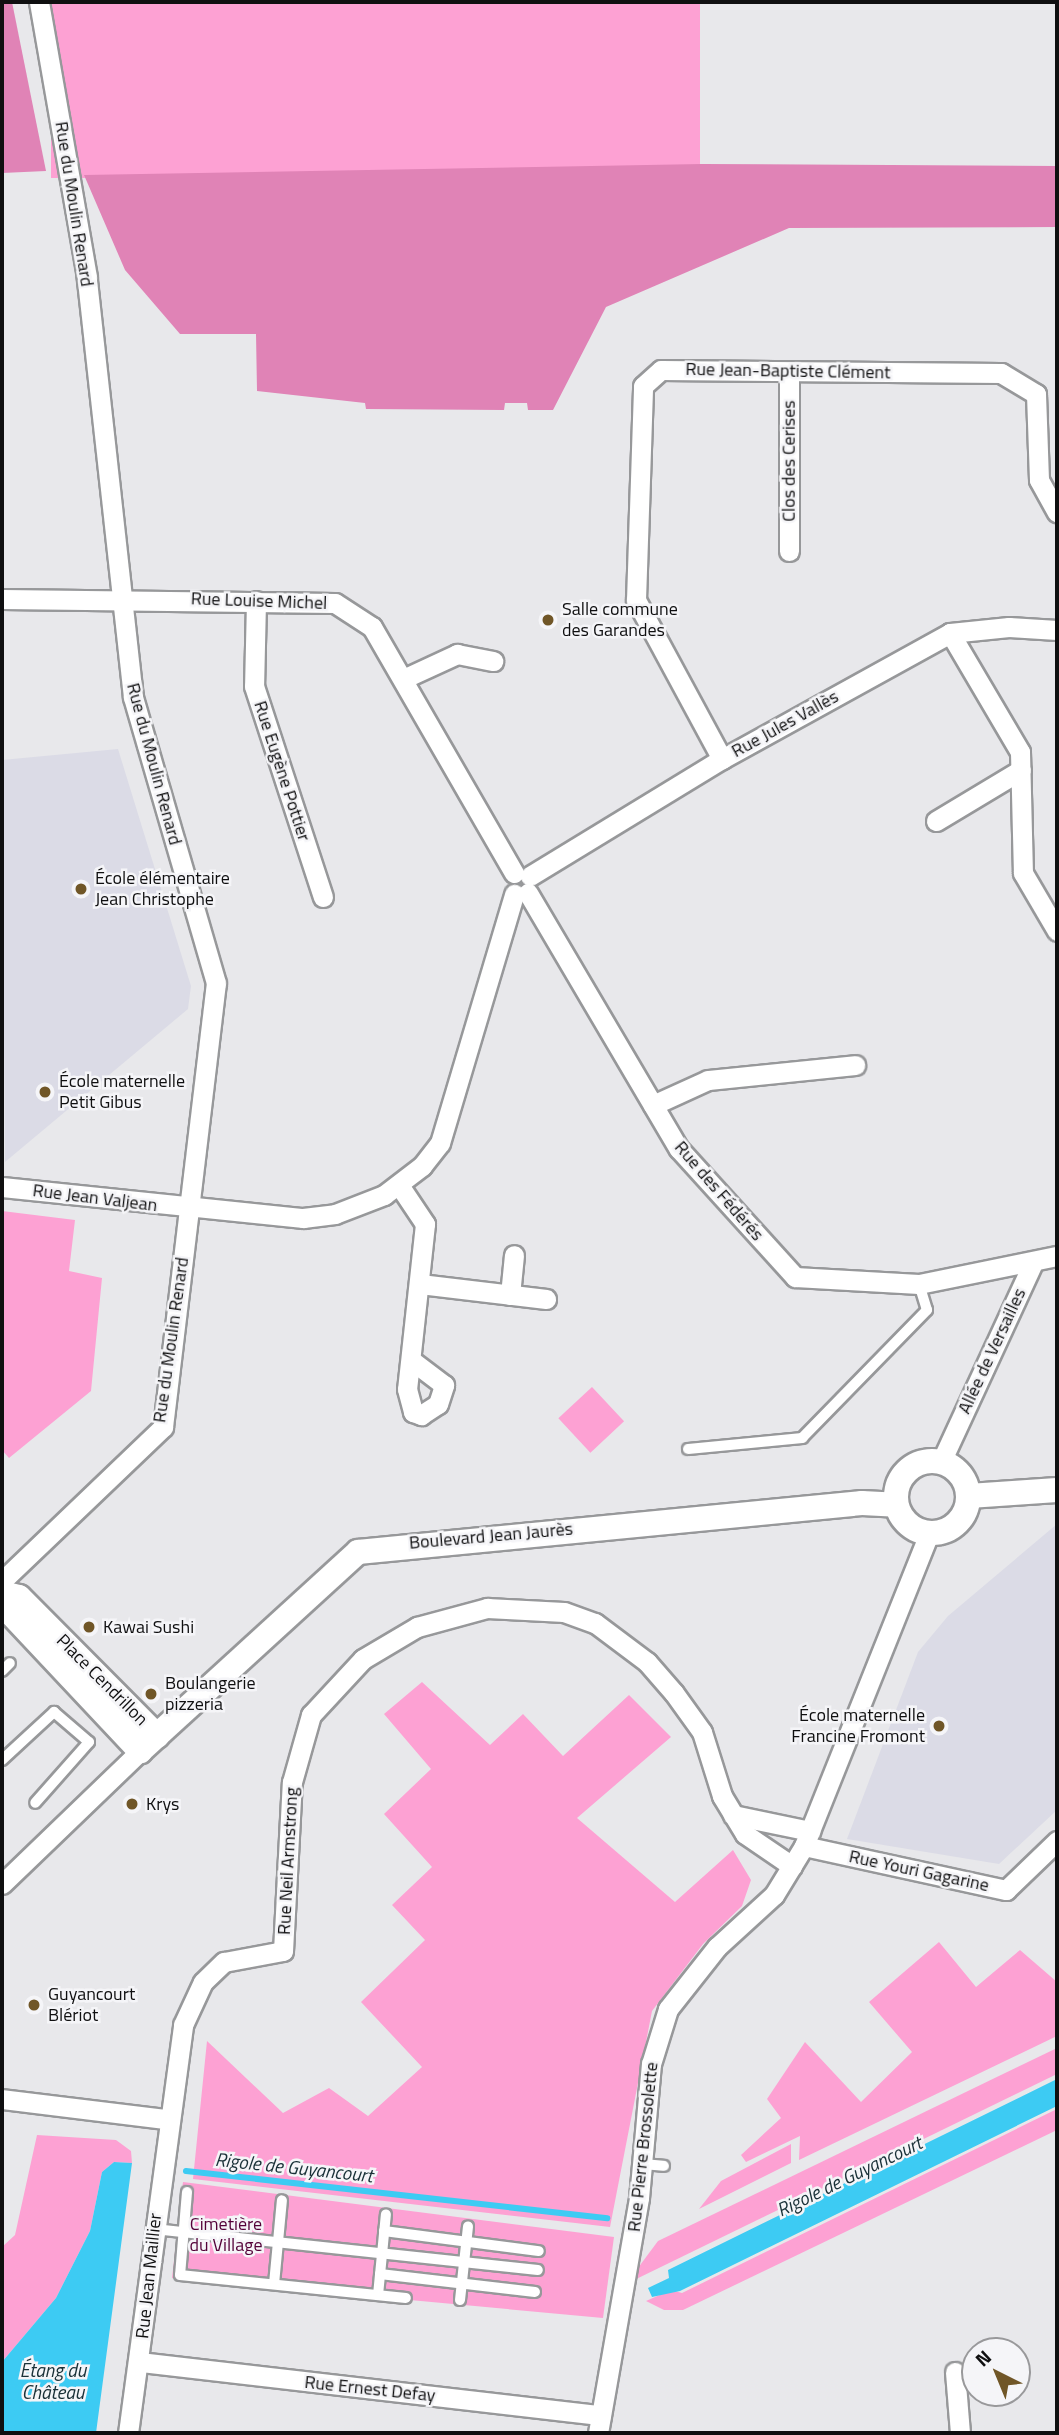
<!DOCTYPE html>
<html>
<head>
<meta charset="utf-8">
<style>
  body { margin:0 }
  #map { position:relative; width:1059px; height:2435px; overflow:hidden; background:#e8e8eb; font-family:"Titillium Web",sans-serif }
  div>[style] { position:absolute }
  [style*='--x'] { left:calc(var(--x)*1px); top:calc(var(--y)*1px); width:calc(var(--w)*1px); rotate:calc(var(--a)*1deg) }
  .built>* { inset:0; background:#dbdbe6 }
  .green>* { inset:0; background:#fda1d3; transform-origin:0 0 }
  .forest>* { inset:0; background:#e083b6 }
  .water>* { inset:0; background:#3dcbf3 }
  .stream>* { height:6px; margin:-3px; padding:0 3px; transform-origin:3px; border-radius:3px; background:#3dcbf3 }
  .roads { filter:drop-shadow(2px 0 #97989a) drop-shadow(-2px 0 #97989a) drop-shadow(0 2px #97989a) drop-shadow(0 -2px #97989a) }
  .service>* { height:10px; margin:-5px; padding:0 5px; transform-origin:5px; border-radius:5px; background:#fff }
  .minor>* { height:19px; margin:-9.5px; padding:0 9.5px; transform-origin:9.5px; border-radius:9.5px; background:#fff }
  .tertiary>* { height:24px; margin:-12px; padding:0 12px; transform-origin:12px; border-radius:12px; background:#fff }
  .tertiary>.ring { margin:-12px; padding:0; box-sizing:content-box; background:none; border:24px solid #fff; border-radius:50% }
  .dots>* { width:19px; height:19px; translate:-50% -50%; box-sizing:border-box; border:4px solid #f5f5f8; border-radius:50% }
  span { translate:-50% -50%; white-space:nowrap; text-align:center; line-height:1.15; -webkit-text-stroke:5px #f5f5f8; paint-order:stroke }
  .street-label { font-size:18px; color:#0f0f10 }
  .poi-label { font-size:18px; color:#0f0f10 }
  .left { translate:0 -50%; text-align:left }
  .right { translate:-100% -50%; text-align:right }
  .park-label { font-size:18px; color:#530038 }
  .water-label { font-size:19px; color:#193037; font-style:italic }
  .frame { position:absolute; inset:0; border:4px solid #0f0f10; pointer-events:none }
  .north { position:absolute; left:961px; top:2337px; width:70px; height:70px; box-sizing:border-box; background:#f5f5f8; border:2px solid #99999b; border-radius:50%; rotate:317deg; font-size:19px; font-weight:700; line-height:28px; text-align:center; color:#0f0f10 }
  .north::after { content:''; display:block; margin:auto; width:24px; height:32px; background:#705627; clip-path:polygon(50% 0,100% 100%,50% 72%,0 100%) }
</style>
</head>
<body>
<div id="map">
  <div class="built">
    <div style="clip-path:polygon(118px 749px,191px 986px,188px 1009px,5px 1162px,2px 760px)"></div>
    <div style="clip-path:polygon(1057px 1524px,1057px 1810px,999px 1864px,847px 1839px,918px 1652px,948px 1616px)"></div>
  </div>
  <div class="green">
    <div style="left:51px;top:2px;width:649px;height:176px"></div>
    <div style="clip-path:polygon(2px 1211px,75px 1220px,69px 1271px,102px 1278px,91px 1391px,9px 1458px,2px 1450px)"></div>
    <div style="left:592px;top:1387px;width:47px;height:46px;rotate:47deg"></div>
    <div style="clip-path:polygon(422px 1682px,490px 1745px,523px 1714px,563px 1756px,629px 1695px,671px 1737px,577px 1818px,675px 1902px,733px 1850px,751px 1880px,742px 1906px,703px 1944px,652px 2011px,610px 2227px,193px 2179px,207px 2041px,283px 2113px,329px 2088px,368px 2116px,422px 2067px,361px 2002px,425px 1940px,392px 1905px,432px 1867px,384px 1814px,431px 1769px,384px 1714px)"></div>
    <div style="clip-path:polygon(939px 1942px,976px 1987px,1020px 1950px,1057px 1982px,1057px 2036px,799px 2160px,800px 2136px,746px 2162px,741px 2155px,781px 2118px,767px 2099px,805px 2042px,861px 2102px,912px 2052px,869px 2002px)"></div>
    <div style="clip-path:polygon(1057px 2048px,1057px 2074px,626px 2284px,658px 2241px)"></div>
    <div style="clip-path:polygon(1057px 2109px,1057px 2130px,683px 2310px,664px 2310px,646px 2301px,671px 2290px,682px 2293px)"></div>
    <div style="clip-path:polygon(37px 2135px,116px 2140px,131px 2151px,132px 2163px,114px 2162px,102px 2172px,90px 2231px,56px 2298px,2px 2362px,2px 2247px,15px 2235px)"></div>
    <div style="clip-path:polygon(791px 2144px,791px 2163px,699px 2209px,721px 2181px)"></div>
    <div style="clip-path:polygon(183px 2182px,614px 2237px,603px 2318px,172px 2278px)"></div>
  </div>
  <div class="forest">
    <div style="clip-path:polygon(2px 2px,12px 2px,46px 171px,2px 173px)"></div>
    <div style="clip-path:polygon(702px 164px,1057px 166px,1057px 227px,789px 228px,606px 307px,553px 410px,528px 410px,527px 403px,505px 403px,504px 410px,366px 409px,365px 403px,257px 391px,256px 334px,180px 334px,125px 270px,84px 175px)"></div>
  </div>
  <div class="water">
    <div style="clip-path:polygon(1057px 2079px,1057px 2106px,680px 2291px,652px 2297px,648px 2288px,669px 2278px,668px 2270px)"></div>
    <div style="clip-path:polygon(114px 2162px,132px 2163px,96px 2433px,2px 2433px,2px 2362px,56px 2298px,90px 2231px,102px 2172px)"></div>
  </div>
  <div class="stream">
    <div style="--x:186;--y:2171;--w:424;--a:6.4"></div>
  </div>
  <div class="roads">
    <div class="service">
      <div style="--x:688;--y:1449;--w:115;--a:-5.5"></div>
      <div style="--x:802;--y:1438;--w:179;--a:-45.7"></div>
      <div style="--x:927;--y:1310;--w:27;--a:-107"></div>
      <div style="--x:2;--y:1671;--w:11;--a:-45"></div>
      <div style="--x:2;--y:1760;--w:71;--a:-42.7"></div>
      <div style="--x:54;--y:1712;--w:46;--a:40.6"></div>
      <div style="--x:89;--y:1742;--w:81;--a:131.5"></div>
      <div style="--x:642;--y:2164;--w:22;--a:5"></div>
      <div style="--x:187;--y:2192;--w:83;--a:94.8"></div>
      <div style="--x:180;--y:2275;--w:227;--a:5.8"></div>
      <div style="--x:154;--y:2229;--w:386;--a:6.1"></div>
      <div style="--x:384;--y:2231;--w:156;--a:7.4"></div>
      <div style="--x:380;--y:2274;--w:156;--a:6.6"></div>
      <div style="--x:274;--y:2284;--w:84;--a:-84.6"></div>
      <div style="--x:378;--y:2295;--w:81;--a:-84.4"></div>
      <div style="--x:460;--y:2300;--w:74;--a:-83.8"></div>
    </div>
    <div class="minor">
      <div style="--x:789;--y:551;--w:179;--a:-90"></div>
      <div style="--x:2;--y:599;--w:333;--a:0.7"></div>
      <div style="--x:335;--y:603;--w:44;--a:33"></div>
      <div style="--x:372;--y:627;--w:284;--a:60"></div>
      <div style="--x:256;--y:601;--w:85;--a:91.3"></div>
      <div style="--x:254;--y:686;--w:222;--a:71.9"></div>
      <div style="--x:950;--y:633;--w:138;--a:59.5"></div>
      <div style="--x:1020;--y:752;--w:121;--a:88.6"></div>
      <div style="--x:1023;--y:873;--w:67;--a:59.6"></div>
      <div style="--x:403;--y:679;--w:60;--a:-24.8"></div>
      <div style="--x:457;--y:654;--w:37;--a:11"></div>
      <div style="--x:722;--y:759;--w:181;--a:-118.4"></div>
      <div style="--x:636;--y:600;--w:214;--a:-88.1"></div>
      <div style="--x:643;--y:386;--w:24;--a:-42"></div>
      <div style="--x:661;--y:370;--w:340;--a:0.5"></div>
      <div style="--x:1001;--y:373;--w:41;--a:31"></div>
      <div style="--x:1036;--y:394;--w:86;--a:88"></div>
      <div style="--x:1039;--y:480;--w:37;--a:61"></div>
      <div style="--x:936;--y:821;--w:99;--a:-31"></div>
      <div style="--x:530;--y:876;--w:225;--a:-31.4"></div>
      <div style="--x:722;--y:759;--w:260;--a:-28.9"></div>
      <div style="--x:950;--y:633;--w:59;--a:-5.8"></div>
      <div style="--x:1009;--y:627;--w:48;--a:3.6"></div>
      <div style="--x:528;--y:893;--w:297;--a:59.5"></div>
      <div style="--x:679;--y:1149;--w:173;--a:47.8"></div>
      <div style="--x:795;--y:1277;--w:124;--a:3.2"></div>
      <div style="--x:919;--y:1284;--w:141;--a:-11.5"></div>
      <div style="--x:653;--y:1105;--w:60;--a:-24.4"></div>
      <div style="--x:708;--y:1080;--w:148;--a:-5.8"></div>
      <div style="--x:399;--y:1185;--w:47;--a:56.3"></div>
      <div style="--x:425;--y:1224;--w:166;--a:96.2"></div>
      <div style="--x:407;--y:1389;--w:24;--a:75"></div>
      <div style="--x:413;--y:1412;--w:9;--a:21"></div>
      <div style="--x:421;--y:1415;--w:20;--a:-33"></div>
      <div style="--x:438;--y:1404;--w:20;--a:-72"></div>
      <div style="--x:444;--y:1385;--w:41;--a:-142.9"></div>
      <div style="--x:2;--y:1187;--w:303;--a:5.9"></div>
      <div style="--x:303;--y:1218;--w:32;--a:-7"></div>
      <div style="--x:335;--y:1214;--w:53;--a:-21.2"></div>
      <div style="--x:384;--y:1195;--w:48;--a:-37.3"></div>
      <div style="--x:422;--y:1166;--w:29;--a:-52"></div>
      <div style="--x:440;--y:1143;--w:260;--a:-73.4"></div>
      <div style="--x:420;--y:1284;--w:127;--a:6.8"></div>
      <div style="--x:510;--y:1295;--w:40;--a:-84.3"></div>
      <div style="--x:941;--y:1462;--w:217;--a:-65.2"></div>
      <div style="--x:2;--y:1581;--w:223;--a:-43.7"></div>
      <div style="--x:163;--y:1427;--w:447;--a:-83.2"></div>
      <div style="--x:216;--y:983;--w:298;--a:-106.2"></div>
      <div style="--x:133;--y:697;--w:423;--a:-96.3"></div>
      <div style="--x:87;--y:277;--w:279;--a:-99.9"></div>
      <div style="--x:733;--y:1815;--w:79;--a:11.7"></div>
      <div style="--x:804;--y:1846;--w:207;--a:12.3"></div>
      <div style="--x:1006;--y:1890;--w:71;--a:-43.9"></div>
      <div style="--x:2;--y:1884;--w:192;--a:-43.9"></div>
      <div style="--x:2;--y:2099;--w:165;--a:7"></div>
      <div style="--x:140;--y:2362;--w:464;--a:6.6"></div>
      <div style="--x:955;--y:2372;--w:61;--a:85.3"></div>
      <div style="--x:128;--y:2433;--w:412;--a:-82.3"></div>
      <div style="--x:183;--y:2025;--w:47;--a:-65.1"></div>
      <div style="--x:203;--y:1982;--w:29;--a:-44"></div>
      <div style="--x:224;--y:1962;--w:60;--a:-10.6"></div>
      <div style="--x:283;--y:1951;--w:169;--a:-87"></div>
      <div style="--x:292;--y:1782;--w:70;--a:-74.2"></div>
      <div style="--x:311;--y:1715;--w:76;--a:-47.1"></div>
      <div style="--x:363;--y:1659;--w:63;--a:-30.7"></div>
      <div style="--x:417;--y:1627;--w:73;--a:-15.2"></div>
      <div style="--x:487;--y:1608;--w:77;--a:3"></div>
      <div style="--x:564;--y:1612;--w:33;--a:20"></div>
      <div style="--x:595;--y:1623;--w:65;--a:36.9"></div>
      <div style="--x:647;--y:1662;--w:41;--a:48.9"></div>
      <div style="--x:674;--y:1693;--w:48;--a:54.3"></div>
      <div style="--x:702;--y:1732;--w:67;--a:72.6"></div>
      <div style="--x:722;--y:1796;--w:44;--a:58.8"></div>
      <div style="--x:745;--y:1834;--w:57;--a:34.2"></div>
      <div style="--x:598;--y:2433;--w:239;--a:-80.1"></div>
      <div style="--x:639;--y:2198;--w:135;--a:-84.9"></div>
      <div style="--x:651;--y:2064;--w:58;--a:-72.8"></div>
      <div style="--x:668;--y:2009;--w:79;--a:-51.7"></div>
      <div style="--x:717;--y:1947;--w:77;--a:-42.4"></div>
      <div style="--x:774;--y:1895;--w:57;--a:-58.5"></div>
      <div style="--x:804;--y:1846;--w:336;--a:-68.2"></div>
    </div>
    <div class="tertiary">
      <div class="ring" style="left:896px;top:1461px;width:48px;height:48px"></div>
      <div style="--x:969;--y:1496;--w:88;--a:-3.9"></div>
      <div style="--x:2;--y:1593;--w:17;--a:13"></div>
      <div style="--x:19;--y:1597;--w:196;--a:45.2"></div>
      <div style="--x:2;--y:1604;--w:202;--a:46.8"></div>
      <div style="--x:140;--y:1751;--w:295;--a:-42.4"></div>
      <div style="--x:358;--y:1552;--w:506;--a:-5.55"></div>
      <div style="--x:862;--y:1503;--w:34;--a:3"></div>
    </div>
  </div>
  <div class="dots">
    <div style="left:548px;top:620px;background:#705627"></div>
    <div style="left:81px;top:889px;background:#705627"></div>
    <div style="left:45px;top:1092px;background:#705627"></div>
    <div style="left:89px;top:1627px;background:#705627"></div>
    <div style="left:151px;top:1694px;background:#705627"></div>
    <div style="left:939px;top:1726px;background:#705627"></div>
    <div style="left:132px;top:1804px;background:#705627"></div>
    <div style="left:34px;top:2005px;background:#705627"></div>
  </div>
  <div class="street-label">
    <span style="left:74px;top:204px;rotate:81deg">Rue du Moulin Renard</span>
    <span style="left:788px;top:371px;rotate:1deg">Rue Jean-Baptiste Clément</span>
    <span style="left:789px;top:461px;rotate:-90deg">Clos des Cerises</span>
    <span style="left:259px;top:601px;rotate:2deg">Rue Louise Michel</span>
    <span style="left:785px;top:724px;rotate:-29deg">Rue Jules Vallès</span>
    <span style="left:154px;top:764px;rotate:75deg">Rue du Moulin Renard</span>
    <span style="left:282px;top:771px;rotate:72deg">Rue Eugène Pottier</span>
    <span style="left:719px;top:1191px;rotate:49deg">Rue des Fédérés</span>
    <span style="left:95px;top:1198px;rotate:7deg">Rue Jean Valjean</span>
    <span style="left:171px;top:1340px;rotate:-82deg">Rue du Moulin Renard</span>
    <span style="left:992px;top:1351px;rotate:-65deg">Allée de Versailles</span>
    <span style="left:491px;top:1536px;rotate:-5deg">Boulevard Jean Jaurès</span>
    <span style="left:102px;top:1680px;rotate:45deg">Place Cendrillon</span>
    <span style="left:288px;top:1861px;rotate:-87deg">Rue Neil Armstrong</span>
    <span style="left:919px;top:1871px;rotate:12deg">Rue Youri Gagarine</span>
    <span style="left:643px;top:2147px;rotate:-84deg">Rue Pierre Brossolette</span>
    <span style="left:149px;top:2276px;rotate:-84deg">Rue Jean Maillier</span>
    <span style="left:370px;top:2389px;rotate:6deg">Rue Ernest Defay</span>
  </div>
  <div class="poi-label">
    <span class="left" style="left:562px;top:620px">Salle commune<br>des Garandes</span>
    <span class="left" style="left:95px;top:889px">École élémentaire<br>Jean Christophe</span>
    <span class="left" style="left:59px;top:1092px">École maternelle<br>Petit Gibus</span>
    <span class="left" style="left:103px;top:1627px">Kawai Sushi</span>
    <span class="left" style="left:165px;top:1694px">Boulangerie<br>pizzeria</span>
    <span class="right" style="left:925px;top:1726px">École maternelle<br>Francine Fromont</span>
    <span class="left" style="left:146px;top:1804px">Krys</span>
    <span class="left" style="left:48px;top:2005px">Guyancourt<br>Blériot</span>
  </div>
  <div class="park-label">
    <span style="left:226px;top:2235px">Cimetière<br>du Village</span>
  </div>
  <div class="water-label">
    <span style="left:294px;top:2167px;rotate:6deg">Rigole de Guyancourt</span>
    <span style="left:849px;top:2176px;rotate:-26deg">Rigole de Guyancourt</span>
    <span style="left:53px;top:2381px">Étang du<br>Château</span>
  </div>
  <div class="frame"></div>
  <div class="north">N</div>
</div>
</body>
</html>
